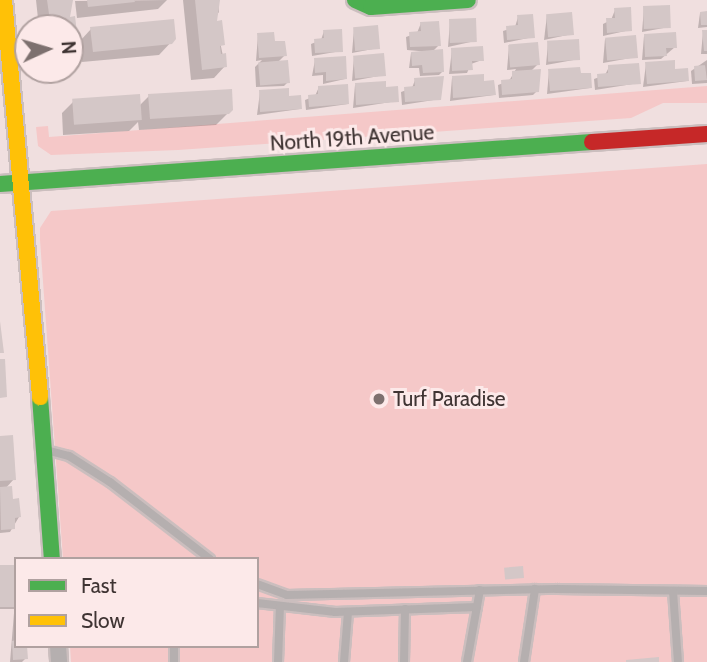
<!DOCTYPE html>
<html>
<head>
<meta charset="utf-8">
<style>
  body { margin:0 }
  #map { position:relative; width:707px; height:662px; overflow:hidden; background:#f0dfdf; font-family:Cabin,sans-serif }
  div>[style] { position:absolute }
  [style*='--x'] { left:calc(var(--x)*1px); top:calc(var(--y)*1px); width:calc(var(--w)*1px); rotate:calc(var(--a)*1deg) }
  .green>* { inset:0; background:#f5c8c8 }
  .shadow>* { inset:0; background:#0003; transform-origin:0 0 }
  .building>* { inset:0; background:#d4c7c7; transform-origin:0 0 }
  .roads { filter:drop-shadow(2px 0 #cbbebe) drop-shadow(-2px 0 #cbbebe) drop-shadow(0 2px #cbbebe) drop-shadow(0 -2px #cbbebe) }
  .lane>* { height:8px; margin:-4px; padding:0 4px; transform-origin:4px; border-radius:4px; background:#b5afaf }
  .street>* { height:16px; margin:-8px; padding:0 8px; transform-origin:8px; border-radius:8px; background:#b5afaf }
  .fast>* { height:16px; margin:-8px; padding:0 8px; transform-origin:8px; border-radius:8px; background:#4caf50 }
  .slow>* { height:16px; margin:-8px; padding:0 8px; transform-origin:8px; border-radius:8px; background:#ffc107 }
  .jam>* { height:16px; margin:-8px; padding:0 8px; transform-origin:8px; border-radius:8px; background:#c62828 }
  .dots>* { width:19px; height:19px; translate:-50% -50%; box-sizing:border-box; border:4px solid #fce9e9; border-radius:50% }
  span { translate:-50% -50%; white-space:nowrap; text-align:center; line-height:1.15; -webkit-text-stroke:6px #fce9e9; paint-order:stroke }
  .street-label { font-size:21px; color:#3f3433 }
  .poi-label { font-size:21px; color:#3f3433 }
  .left { translate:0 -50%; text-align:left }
  .legend { position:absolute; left:14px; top:557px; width:245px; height:91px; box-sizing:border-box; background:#fce9e9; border:2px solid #b0a1a0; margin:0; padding:9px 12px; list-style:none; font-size:21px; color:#3f3433 }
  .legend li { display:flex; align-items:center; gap:14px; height:35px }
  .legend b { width:35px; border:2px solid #b0a1a0 }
  .north { position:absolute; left:14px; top:14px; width:70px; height:70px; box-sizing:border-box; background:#fce9e9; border:2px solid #b0a1a0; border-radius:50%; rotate:86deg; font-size:19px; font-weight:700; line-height:28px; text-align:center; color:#3f3433 }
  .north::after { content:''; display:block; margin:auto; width:24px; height:32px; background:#7d706f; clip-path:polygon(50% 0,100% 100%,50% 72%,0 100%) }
</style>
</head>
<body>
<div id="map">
  <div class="green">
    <div style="clip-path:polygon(707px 86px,707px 103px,663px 103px,631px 118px,178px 150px,51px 155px,38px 146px,36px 127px,48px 126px,49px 137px)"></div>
    <div style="clip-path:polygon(707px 164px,707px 662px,71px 662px,70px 646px,257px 646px,257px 559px,63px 559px,40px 240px,40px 228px,51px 211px)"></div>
  </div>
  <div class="shadow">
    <div style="clip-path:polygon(36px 0,71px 0,67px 12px,78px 62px,70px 70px,70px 28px,39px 28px)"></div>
    <div style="clip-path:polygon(167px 0,158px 9px,77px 18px,75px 1px)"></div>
    <div style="clip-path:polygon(183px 0,218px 0,219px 12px,215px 17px,225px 66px,214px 78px,191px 80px)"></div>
    <div style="clip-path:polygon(644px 8px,669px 27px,642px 32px)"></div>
    <div style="clip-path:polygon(615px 10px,630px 30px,603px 36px,603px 24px,611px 20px)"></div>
    <div style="clip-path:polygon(700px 13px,707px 13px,707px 27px,698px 28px)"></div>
    <div style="clip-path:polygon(547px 15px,572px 34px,544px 40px)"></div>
    <div style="clip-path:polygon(518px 17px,533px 37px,504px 43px,503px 31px,515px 27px)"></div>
    <div style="clip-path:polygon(450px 22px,475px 41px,448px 47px)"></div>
    <div style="clip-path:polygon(421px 23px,439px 45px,432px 52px,443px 71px,439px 75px,420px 76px,419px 68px,409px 68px,411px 53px,430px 52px,407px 50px,406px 37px,417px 33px)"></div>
    <div style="clip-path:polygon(91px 29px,174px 39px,159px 55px,82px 62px,80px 41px)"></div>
    <div style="clip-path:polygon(354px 29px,378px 48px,352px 53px)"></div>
    <div style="clip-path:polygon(324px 31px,341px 51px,312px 56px,311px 44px,321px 40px)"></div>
    <div style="clip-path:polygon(703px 32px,707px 32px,707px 54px,701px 54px)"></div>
    <div style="clip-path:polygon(258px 35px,285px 55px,278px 62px,288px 82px,284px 86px,256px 87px,255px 67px,262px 60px,256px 61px)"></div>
    <div style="clip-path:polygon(644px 36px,675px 47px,661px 59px,642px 60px)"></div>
    <div style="clip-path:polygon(605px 39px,636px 57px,603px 63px)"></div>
    <div style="clip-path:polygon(548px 43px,579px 59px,546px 65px)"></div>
    <div style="clip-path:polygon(509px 46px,538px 64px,531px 71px,537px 91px,533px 95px,499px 98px,498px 85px,509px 81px,516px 69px,507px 70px)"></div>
    <div style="clip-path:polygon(452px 50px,482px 60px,471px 64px,467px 73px,449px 74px)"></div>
    <div style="clip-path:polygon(354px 57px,384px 75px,352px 81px)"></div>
    <div style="clip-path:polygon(315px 60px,345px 79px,323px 84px,323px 75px,312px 76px)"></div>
    <div style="clip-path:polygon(707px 60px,707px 83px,692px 84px,691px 71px)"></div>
    <div style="clip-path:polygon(646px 64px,674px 70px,687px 81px,643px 87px)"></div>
    <div style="clip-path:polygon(609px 67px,639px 83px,595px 90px,594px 79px,605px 75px)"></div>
    <div style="clip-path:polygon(43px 70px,70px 70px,44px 76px)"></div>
    <div style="clip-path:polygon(549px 71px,579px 75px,590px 88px,547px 94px)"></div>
    <div style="clip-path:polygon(452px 78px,482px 83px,494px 95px,450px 101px)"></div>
    <div style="clip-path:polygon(415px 80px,440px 99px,402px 105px,401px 92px,412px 88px)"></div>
    <div style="clip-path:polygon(355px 85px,385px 89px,397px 101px,353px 108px)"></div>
    <div style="clip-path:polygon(319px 87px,348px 104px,306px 110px,305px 100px,315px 96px)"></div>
    <div style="clip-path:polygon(260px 92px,288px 97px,300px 109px,257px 115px)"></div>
    <div style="clip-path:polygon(149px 96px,232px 109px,216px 125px,139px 130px,138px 122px,129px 131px,63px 135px,62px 113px,73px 102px,139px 106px)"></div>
    <div style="clip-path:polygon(0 438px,14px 479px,5px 489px,19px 517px,10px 532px,0 533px)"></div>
    <div style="left:16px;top:567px;width:42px;height:16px;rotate:90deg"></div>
    <div style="clip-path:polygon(14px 613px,16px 646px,26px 658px,22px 662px,10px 662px)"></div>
  </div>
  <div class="building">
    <div style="clip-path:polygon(47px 0,73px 0,70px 17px,75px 16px,78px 41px,72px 41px,80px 63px,70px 64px,70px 28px,51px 28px)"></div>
    <div style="clip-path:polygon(87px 0,134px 0,135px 2px,88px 7px)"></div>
    <div style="clip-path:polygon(195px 0,220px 0,217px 21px,222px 20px,225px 45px,220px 46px,221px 54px,226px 53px,227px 67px,202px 70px)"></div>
    <div style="left:670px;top:5px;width:23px;height:27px;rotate:88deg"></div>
    <div style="clip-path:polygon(631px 7px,632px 31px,607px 33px,606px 18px,615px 18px,614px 8px)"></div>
    <div style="clip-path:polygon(707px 11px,707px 25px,701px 25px,700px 12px)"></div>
    <div style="left:572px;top:12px;width:23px;height:26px;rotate:85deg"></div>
    <div style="clip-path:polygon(533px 14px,535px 38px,507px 40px,506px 26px,518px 25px,517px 15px)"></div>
    <div style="left:476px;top:18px;width:24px;height:27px;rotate:88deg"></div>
    <div style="clip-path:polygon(174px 19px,176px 39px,172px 44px,93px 52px,90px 27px)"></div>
    <div style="clip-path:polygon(439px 21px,441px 46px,410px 47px,409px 32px,421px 31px,420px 22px)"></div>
    <div style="left:378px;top:25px;width:24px;height:25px;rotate:85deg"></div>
    <div style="clip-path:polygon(342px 29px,343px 52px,315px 53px,314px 39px,324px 38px,323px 30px)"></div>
    <div style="clip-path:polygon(702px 30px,707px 30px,707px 51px,704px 51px)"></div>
    <div style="clip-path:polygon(274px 32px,275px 41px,285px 41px,287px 56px,259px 58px,257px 33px)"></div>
    <div style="clip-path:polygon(676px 32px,677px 48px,666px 48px,667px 56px,645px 57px,644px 34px)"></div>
    <div style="left:636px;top:35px;width:23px;height:31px;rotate:85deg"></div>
    <div style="left:579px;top:39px;width:21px;height:32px;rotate:87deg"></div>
    <div style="left:538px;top:42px;width:23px;height:30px;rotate:85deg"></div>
    <div style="clip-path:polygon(483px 46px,484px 61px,472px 61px,473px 70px,452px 71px,451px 48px)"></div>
    <div style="clip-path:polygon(443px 49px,444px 72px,423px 73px,422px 65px,412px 66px,411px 52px)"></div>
    <div style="left:384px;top:53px;width:23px;height:31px;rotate:85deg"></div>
    <div style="clip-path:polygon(346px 56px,347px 79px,326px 81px,326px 72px,315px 73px,314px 58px)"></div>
    <div style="clip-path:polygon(704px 58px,707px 80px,695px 81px,694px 66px,705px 65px)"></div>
    <div style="left:288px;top:60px;width:23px;height:30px;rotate:85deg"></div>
    <div style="clip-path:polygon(675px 60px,675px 69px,688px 68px,689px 81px,647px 84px,645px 62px)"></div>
    <div style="clip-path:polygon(639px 63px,641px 84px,598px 87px,597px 74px,608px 73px,608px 65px)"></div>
    <div style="clip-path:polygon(580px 67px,581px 73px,591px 73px,592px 88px,550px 91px,548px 69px)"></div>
    <div style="clip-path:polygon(541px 69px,539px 92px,502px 95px,501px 80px,512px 79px,512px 71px)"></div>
    <div style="clip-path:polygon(484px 74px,484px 81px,494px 80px,496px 95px,453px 98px,452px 76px)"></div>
    <div style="clip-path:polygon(444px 76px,441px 100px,405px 102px,404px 87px,415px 86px,414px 78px)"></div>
    <div style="clip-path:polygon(386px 81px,386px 87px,398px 86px,399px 102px,356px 105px,355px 83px)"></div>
    <div style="clip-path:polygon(348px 84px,349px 104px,309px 107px,308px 95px,318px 94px,318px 86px)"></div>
    <div style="clip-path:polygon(289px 88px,289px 96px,301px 95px,302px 109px,260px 112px,259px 90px)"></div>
    <div style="clip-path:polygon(232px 89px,233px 110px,229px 114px,150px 119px,148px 94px)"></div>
    <div style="left:140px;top:94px;width:26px;height:68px;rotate:86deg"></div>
    <div style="clip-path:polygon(0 321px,4px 353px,0 353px)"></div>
    <div style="clip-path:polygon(0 359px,5px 359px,7px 397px,0 398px)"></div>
    <div style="clip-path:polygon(13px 435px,16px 480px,0 481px,0 436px)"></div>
    <div style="clip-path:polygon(12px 486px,13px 499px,19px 498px,21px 517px,15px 518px,15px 529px,1px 530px,0 487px)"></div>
    <div style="left:16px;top:565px;width:42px;height:16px;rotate:90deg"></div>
    <div style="left:523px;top:566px;width:12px;height:19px;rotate:85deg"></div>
    <div style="clip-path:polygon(16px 640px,16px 646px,27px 646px,28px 659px,13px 660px,12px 641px)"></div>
    <div style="clip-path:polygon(659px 657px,659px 662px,626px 662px,626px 660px)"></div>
  </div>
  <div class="roads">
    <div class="lane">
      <div style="--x:46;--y:450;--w:24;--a:15"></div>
      <div style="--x:69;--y:456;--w:49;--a:32.4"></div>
      <div style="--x:110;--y:482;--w:126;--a:37.6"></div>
      <div style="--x:257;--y:584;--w:32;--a:20"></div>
      <div style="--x:287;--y:595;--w:270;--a:-1.3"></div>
      <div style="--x:557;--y:589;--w:150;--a:0.8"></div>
      <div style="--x:673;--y:591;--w:71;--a:86"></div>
      <div style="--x:257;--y:603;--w:79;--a:6.6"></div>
      <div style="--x:335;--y:612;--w:142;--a:-2"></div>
      <div style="--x:174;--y:662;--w:16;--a:-90"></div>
      <div style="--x:278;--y:662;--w:56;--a:-88"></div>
      <div style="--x:344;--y:662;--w:50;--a:-85.4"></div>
      <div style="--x:404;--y:662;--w:53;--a:-88.9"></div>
      <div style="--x:467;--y:662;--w:73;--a:-79.8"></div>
      <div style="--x:524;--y:662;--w:74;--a:-81.4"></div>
    </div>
    <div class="street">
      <div style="--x:58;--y:646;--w:16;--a:86"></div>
    </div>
    <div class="fast">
      <div style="--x:355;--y:0;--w:17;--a:24"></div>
      <div style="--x:371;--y:7;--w:97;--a:-4.1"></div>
      <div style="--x:0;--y:184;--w:593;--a:-4.06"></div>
      <div style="--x:40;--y:397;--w:162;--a:85.8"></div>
    </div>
    <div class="slow">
      <div style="--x:4;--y:0;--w:399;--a:84.8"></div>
    </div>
    <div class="jam">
      <div style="--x:592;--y:142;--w:115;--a:-4"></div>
    </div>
  </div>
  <div class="dots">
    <div style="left:379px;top:399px;background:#7d706f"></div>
  </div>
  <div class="street-label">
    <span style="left:352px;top:138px;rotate:-4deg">North 19th Avenue</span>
  </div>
  <div class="poi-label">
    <span class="left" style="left:393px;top:399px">Turf Paradise</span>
  </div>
  <ul class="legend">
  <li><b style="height:9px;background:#4caf50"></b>Fast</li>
  <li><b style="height:9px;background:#ffc107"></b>Slow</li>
  </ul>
  <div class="north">N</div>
</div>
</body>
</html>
